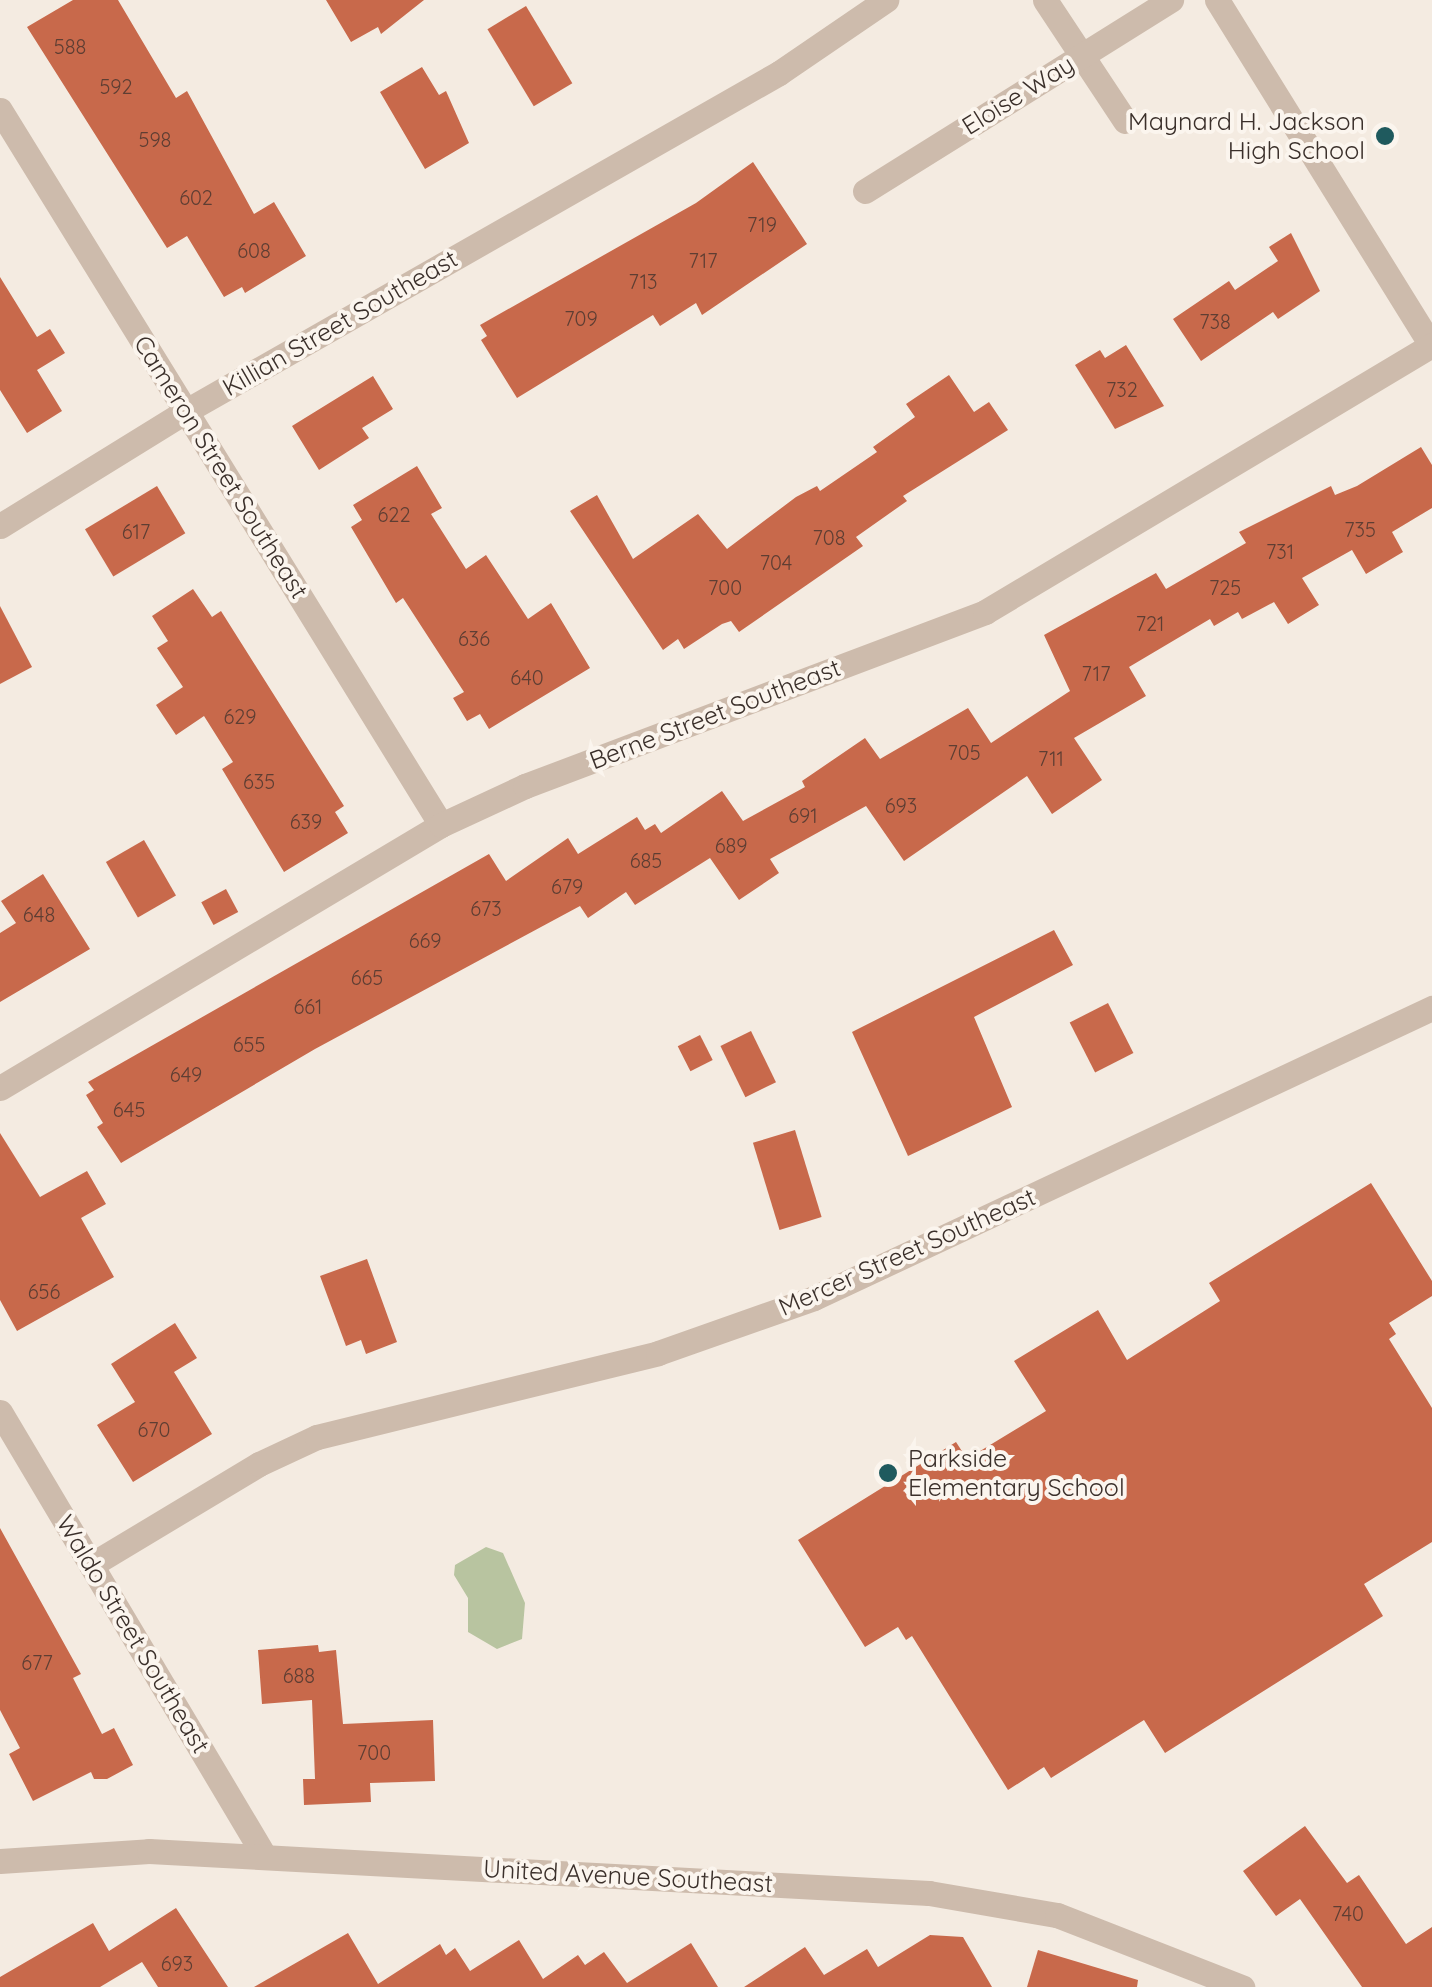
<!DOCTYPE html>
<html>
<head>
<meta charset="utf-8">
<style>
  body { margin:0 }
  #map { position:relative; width:1432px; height:1987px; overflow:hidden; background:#f4ebe1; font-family:Quicksand,sans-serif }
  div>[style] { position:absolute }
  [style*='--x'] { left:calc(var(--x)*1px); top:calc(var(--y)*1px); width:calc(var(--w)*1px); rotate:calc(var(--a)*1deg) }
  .green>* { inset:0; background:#b8c4a0 }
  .building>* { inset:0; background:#c8694b; transform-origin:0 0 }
  .minor>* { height:25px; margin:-12.5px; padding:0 12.5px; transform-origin:12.5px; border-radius:12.5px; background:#cdbbac }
  .dots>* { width:28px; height:28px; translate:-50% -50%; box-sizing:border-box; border:5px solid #fbf5ee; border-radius:50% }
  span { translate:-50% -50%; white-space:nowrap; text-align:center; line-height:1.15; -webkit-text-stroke:8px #fbf5ee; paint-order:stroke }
  .number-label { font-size:20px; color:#5e3e33 }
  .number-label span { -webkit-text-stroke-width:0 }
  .street-label { font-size:25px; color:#3b302b }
  .poi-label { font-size:25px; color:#3b302b }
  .right { translate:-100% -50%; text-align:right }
  .left { translate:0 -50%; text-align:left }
</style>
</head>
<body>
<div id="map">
  <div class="green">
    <div style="clip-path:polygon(486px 1547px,503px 1553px,525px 1603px,522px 1639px,497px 1649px,468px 1632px,468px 1598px,454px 1575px,455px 1565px)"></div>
  </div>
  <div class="building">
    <div style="clip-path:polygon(73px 0,118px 0,176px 98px,187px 91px,254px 214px,274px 202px,306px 256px,245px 293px,242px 287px,224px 297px,187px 236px,167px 248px,27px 27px)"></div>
    <div style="clip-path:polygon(326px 0,424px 0,381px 34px,378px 27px,351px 42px)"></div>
    <div style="left:526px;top:6px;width:90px;height:45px;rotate:59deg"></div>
    <div style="clip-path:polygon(422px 67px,439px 95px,446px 91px,469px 143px,425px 169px,380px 92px)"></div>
    <div style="clip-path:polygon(753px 162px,807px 244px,702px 315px,696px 303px,660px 326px,653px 315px,517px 398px,481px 340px,487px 336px,480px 325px,696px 203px)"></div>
    <div style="clip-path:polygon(1291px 233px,1320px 291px,1278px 319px,1273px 312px,1201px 361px,1173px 319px,1229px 281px,1235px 290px,1278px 261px,1269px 247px)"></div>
    <div style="clip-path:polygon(0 277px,37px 337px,50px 329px,65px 353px,37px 370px,62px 411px,27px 433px,0 390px)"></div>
    <div style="clip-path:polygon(1126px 345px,1164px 406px,1115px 429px,1075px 365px,1100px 350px,1105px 358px)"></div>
    <div style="clip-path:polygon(949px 375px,974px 412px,989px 402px,1008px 430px,903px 496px,907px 501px,856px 537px,863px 546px,739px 632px,731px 621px,722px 624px,684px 649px,678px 639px,663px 650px,570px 511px,597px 495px,633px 559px,698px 514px,727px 549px,796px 497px,817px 486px,820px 491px,877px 452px,873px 447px,915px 417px,906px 404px)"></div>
    <div style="clip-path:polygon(373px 376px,393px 409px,362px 428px,369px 438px,319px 470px,292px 426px)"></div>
    <div style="clip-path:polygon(1421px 447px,1432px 465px,1432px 508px,1392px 532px,1403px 552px,1366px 574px,1352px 550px,1302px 578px,1319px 605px,1288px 624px,1274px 602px,1242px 619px,1238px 612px,1214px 626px,1210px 619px,1129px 667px,1146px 696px,1074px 738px,1102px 780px,1052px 814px,1027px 776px,904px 861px,866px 806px,770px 859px,779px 873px,739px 900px,710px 858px,635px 905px,626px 892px,588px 918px,580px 906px,315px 1049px,121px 1163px,97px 1127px,103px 1123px,86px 1095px,94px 1090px,88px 1082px,489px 854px,506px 881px,568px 838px,578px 854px,637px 817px,645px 830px,655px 824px,661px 833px,722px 791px,743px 821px,805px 787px,802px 781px,865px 738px,880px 759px,968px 708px,991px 743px,1070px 691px,1044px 635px,1156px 573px,1166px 589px,1246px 543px,1239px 532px,1331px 486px,1335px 495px,1357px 486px)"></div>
    <div style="clip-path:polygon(417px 466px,442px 508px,431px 514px,466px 569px,486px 555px,528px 619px,551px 603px,590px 668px,489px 729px,480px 714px,467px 721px,453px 698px,464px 692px,403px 598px,396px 603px,351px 527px,362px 520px,353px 505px)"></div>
    <div style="left:157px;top:486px;width:55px;height:84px;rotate:59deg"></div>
    <div style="clip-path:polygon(193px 589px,212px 617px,221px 611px,344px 806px,335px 812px,348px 833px,284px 872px,222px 769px,233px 762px,204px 716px,176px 735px,156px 705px,183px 687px,157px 648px,168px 641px,152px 616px)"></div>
    <div style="clip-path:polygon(0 606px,32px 667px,0 684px)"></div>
    <div style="left:144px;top:840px;width:64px;height:44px;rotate:60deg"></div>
    <div style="clip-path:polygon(43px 874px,90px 949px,0 1002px,0 933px,16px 923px,1px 901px)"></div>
    <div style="left:226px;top:889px;width:26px;height:28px;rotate:62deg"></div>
    <div style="clip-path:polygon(1054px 930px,1073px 965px,974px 1017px,1012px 1107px,908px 1156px,852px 1032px)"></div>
    <div style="left:1108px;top:1003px;width:56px;height:43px;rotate:63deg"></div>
    <div style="left:751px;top:1031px;width:57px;height:34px;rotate:64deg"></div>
    <div style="left:700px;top:1035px;width:28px;height:25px;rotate:63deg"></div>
    <div style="left:795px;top:1130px;width:91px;height:44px;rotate:73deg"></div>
    <div style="clip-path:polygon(0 1133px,40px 1197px,87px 1171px,106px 1204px,81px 1218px,114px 1277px,17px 1331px,0 1300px)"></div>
    <div style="clip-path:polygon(1371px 1183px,1432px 1281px,1432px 1296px,1389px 1323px,1396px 1334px,1389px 1339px,1432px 1408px,1432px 1542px,1364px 1584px,1383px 1616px,1165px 1753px,1144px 1720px,1051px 1778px,1044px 1767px,1008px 1790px,912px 1636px,906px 1640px,898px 1627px,865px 1647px,798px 1540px,956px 1442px,967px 1459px,1046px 1411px,1014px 1361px,1098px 1310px,1127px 1360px,1220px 1301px,1209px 1283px)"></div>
    <div style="clip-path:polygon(367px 1259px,397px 1342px,366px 1354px,361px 1340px,346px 1346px,320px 1276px)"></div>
    <div style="clip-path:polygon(175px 1323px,197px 1358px,174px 1372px,212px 1434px,133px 1482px,97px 1425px,135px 1402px,111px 1364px)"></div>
    <div style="clip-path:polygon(0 1528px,81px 1674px,73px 1678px,102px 1734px,114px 1728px,133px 1765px,107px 1779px,94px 1779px,91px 1772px,33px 1801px,9px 1754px,20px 1748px,0 1710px)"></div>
    <div style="clip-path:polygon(318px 1645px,319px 1652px,336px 1650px,343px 1724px,433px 1720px,435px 1781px,370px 1783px,371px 1802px,304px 1805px,303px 1779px,315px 1779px,312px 1700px,262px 1704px,258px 1650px)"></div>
    <div style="clip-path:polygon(1305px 1826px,1347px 1883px,1359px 1875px,1406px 1944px,1432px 1927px,1432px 1987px,1362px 1987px,1300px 1899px,1276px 1916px,1243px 1871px)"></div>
    <div style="clip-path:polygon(176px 1908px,228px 1987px,158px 1987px,142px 1962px,100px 1987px,0 1987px,0 1977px,93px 1923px,109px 1951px)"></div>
    <div style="clip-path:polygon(348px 1933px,378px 1984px,440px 1944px,446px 1955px,455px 1948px,470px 1971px,519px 1940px,543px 1979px,578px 1955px,585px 1965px,604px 1952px,627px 1983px,691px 1943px,718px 1987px,254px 1987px)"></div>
    <div style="clip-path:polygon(930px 1935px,963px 1937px,992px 1987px,744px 1987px,805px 1947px,824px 1975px,867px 1949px,878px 1967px)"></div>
    <div style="clip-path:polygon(1038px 1950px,1138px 1980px,1137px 1987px,1027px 1987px)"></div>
  </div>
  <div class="minor">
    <div style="--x:1045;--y:0;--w:145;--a:56.5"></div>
    <div style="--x:1217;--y:0;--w:408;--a:58.2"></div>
    <div style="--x:0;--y:110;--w:840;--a:58.33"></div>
    <div style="--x:865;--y:191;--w:361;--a:-32"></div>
    <div style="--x:0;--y:526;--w:219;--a:-31.7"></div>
    <div style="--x:186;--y:411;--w:683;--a:-29.68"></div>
    <div style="--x:779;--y:73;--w:130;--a:-34.3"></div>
    <div style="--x:0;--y:1088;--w:513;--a:-30.81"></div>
    <div style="--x:441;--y:825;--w:93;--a:-24.9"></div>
    <div style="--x:525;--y:786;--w:492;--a:-20.7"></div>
    <div style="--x:985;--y:612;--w:521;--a:-30.85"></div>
    <div style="--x:0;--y:1412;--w:518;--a:59.23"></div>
    <div style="--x:91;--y:1565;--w:196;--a:-31"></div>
    <div style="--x:259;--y:1464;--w:64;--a:-25"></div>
    <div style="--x:317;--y:1437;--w:351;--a:-13.8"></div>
    <div style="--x:658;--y:1353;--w:165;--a:-19.4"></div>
    <div style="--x:814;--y:1298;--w:683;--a:-25.14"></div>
    <div style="--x:0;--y:1861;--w:149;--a:-3.8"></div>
    <div style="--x:149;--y:1851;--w:781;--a:3.08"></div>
    <div style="--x:929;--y:1893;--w:130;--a:9.8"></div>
    <div style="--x:1057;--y:1915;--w:199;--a:21.3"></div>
  </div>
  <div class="dots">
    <div style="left:1385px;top:136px;background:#1f5a5e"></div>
    <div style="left:888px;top:1473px;background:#1f5a5e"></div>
  </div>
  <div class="number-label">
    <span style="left:70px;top:46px">588</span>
    <span style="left:116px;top:86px">592</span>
    <span style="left:155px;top:139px">598</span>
    <span style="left:196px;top:197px">602</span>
    <span style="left:762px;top:224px">719</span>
    <span style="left:254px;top:250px">608</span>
    <span style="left:703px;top:260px">717</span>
    <span style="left:643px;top:281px">713</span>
    <span style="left:581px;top:318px">709</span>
    <span style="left:1215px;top:321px">738</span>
    <span style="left:1122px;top:389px">732</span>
    <span style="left:394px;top:514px">622</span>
    <span style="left:1360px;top:529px">735</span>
    <span style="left:136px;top:531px">617</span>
    <span style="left:829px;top:537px">708</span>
    <span style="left:1280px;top:551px">731</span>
    <span style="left:776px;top:562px">704</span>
    <span style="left:725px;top:587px">700</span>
    <span style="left:1225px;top:587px">725</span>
    <span style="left:1150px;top:623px">721</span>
    <span style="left:474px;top:638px">636</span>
    <span style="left:1096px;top:673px">717</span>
    <span style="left:527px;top:677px">640</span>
    <span style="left:240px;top:716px">629</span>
    <span style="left:964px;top:752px">705</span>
    <span style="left:1051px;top:758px">711</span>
    <span style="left:259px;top:781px">635</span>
    <span style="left:901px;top:805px">693</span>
    <span style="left:803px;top:815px">691</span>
    <span style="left:306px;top:821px">639</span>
    <span style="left:731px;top:845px">689</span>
    <span style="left:646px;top:860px">685</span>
    <span style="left:567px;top:886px">679</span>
    <span style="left:486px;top:908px">673</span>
    <span style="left:39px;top:914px">648</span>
    <span style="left:425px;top:940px">669</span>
    <span style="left:367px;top:977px">665</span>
    <span style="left:308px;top:1006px">661</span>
    <span style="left:249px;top:1044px">655</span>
    <span style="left:186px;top:1074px">649</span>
    <span style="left:129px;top:1109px">645</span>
    <span style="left:44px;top:1291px">656</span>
    <span style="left:154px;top:1429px">670</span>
    <span style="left:37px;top:1662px">677</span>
    <span style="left:299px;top:1675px">688</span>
    <span style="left:374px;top:1752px">700</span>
    <span style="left:1348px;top:1913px">740</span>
    <span style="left:177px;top:1963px">693</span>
  </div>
  <div class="street-label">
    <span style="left:1018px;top:95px;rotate:-32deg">Eloise Way</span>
    <span style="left:340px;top:323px;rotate:-30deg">Killian Street Southeast</span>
    <span style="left:221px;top:467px;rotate:58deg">Cameron Street Southeast</span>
    <span style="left:715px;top:714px;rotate:-21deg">Berne Street Southeast</span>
    <span style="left:907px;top:1252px;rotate:-24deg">Mercer Street Southeast</span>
    <span style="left:133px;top:1634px;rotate:59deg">Waldo Street Southeast</span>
    <span style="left:628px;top:1876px;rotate:3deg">United Avenue Southeast</span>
  </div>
  <div class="poi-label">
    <span class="right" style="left:1365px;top:136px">Maynard H. Jackson<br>High School</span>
    <span class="left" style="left:908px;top:1473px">Parkside<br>Elementary School</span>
  </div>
</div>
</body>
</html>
